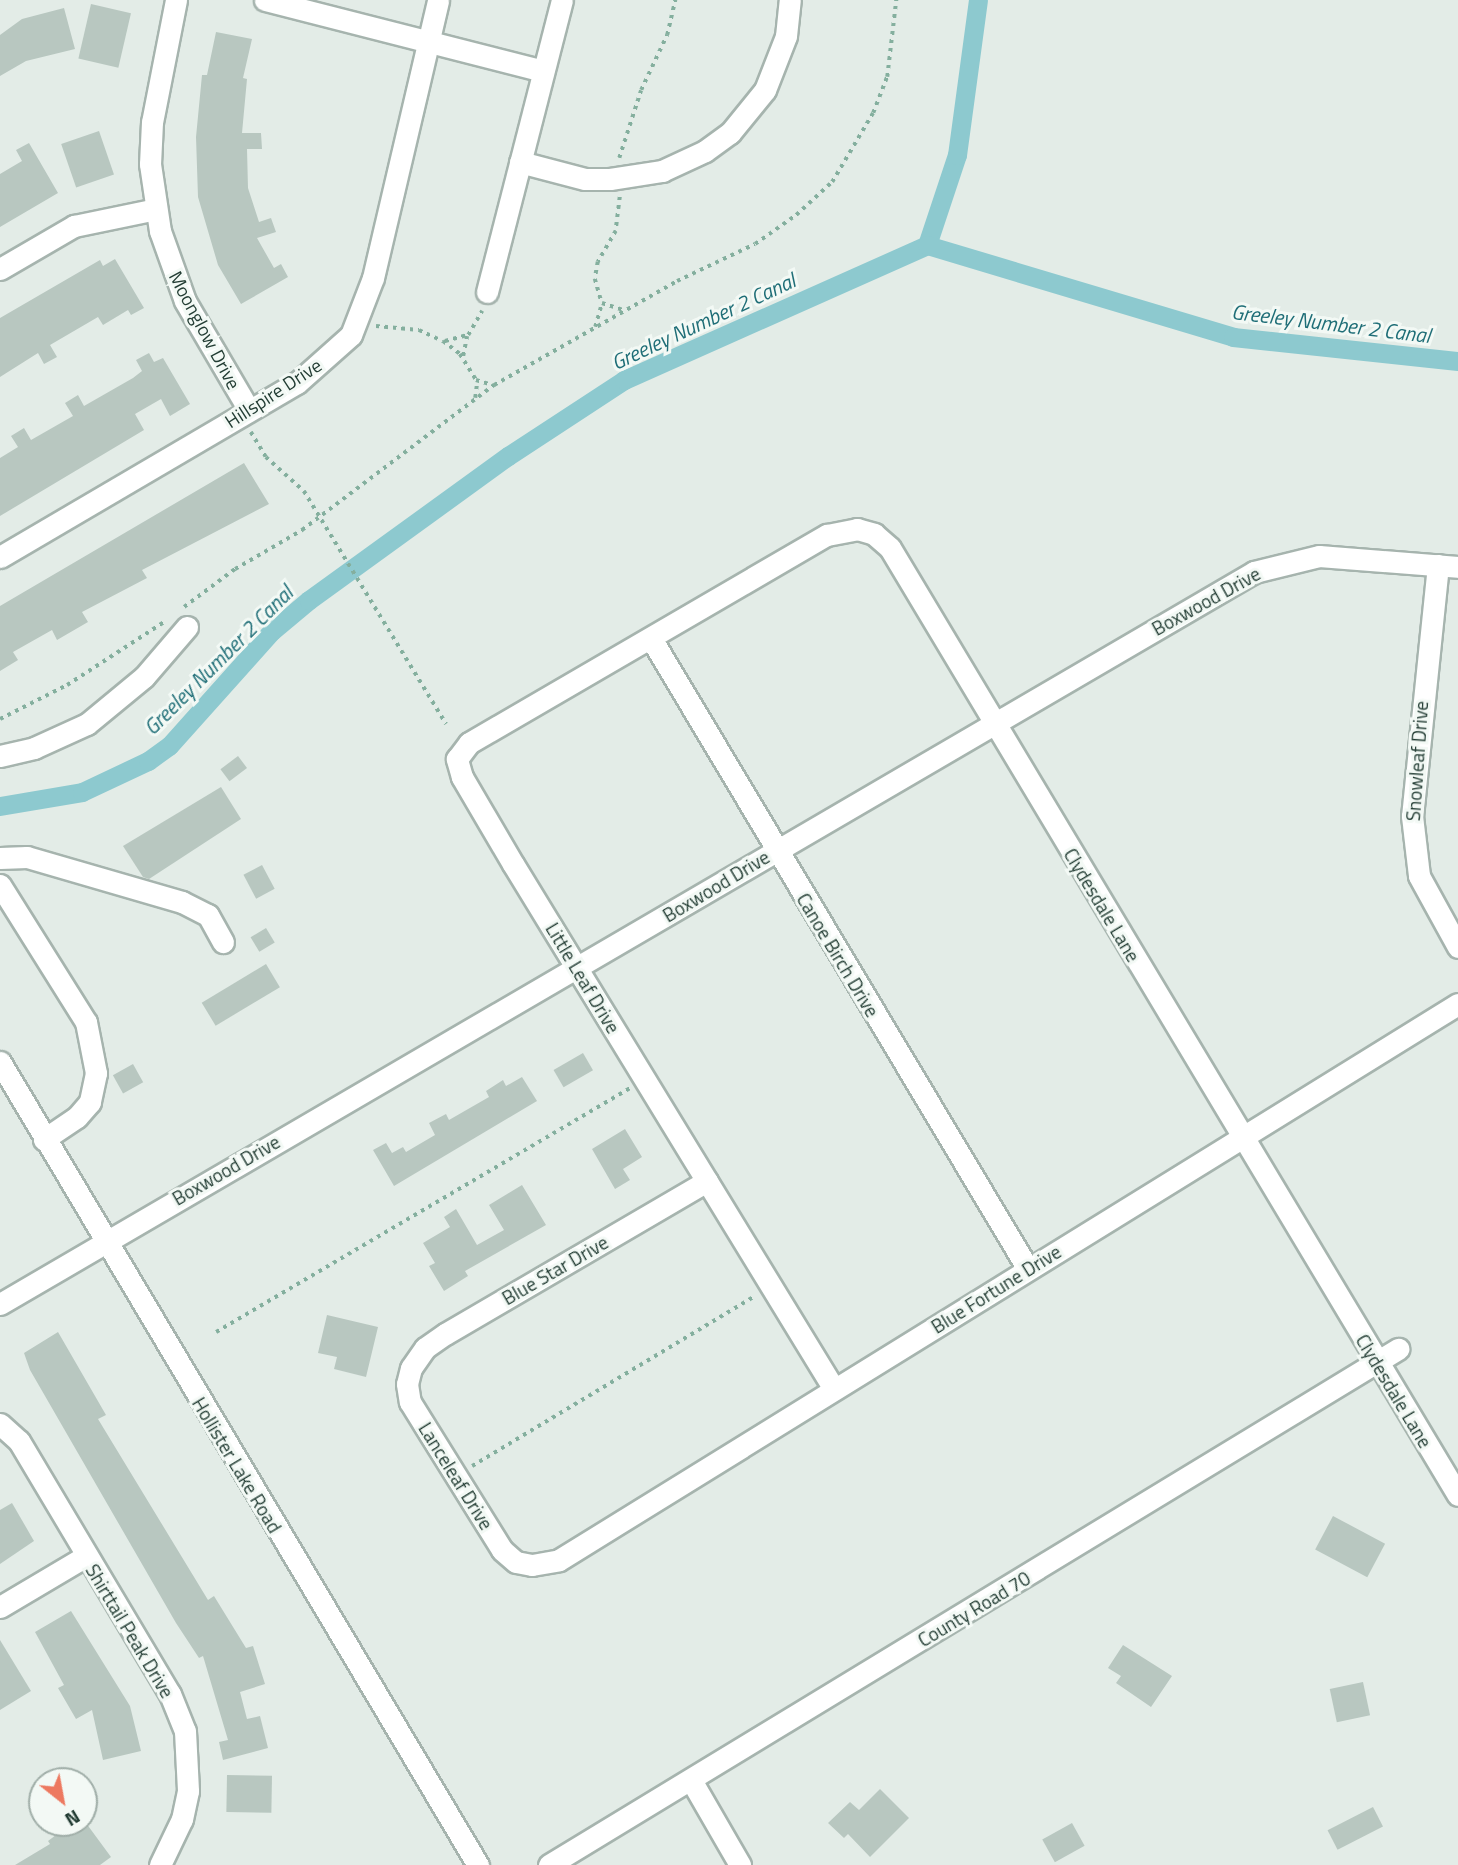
<!DOCTYPE html>
<html>
<head>
<meta charset="utf-8">
<style>
  body { margin:0 }
  #map { position:relative; width:1458px; height:1865px; overflow:hidden; background:#e3ece7; font-family:"Titillium Web",sans-serif }
  div>[style] { position:absolute }
  [style*='--x'] { left:calc(var(--x)*1px); top:calc(var(--y)*1px); width:calc(var(--w)*1px); rotate:calc(var(--a)*1deg) }
  .canal>* { height:19px; margin:-9.5px; padding:0 9.5px; transform-origin:9.5px; border-radius:9.5px; background:#8dc9cf }
  .building>* { inset:0; background:#b8c7c0; transform-origin:0 0 }
  .path>* { height:3.5px; margin-top:-1.75px; transform-origin:0; background:repeating-linear-gradient(90deg,#84af9e 0 3.5px,transparent 0 8.5px) }
  .roads { filter:drop-shadow(2px 0 #a6b4ae) drop-shadow(-2px 0 #a6b4ae) drop-shadow(0 2px #a6b4ae) drop-shadow(0 -2px #a6b4ae) }
  .minor>* { height:21px; margin:-10.5px; padding:0 10.5px; transform-origin:10.5px; border-radius:10.5px; background:#fff }
  span { translate:-50% -50%; white-space:nowrap; text-align:center; line-height:1.15; -webkit-text-stroke:6px #f3f9f5; paint-order:stroke }
  .street-label { font-size:19px; color:#233d34 }
  .water-label { font-size:21px; color:#1f6e77; font-style:italic }
  .north { position:absolute; left:28px; top:1767px; width:70px; height:70px; box-sizing:border-box; background:#f3f9f5; border:2px solid #a0aea8; border-radius:50%; rotate:149deg; font-size:19px; font-weight:700; line-height:28px; text-align:center; color:#233d34 }
  .north::after { content:''; display:block; margin:auto; width:24px; height:32px; background:#ed7960; clip-path:polygon(50% 0,100% 100%,50% 72%,0 100%) }
</style>
</head>
<body>
<div id="map">
  <div class="canal">
    <div style="--x:927;--y:245;--w:95;--a:-71.6"></div>
    <div style="--x:957;--y:155;--w:156;--a:-82.3"></div>
    <div style="--x:0;--y:806;--w:83;--a:-9.7"></div>
    <div style="--x:82;--y:792;--w:73;--a:-25.2"></div>
    <div style="--x:148;--y:761;--w:26;--a:-36"></div>
    <div style="--x:169;--y:746;--w:154;--a:-48.2"></div>
    <div style="--x:272;--y:631;--w:48;--a:-40"></div>
    <div style="--x:309;--y:600;--w:246;--a:-35.9"></div>
    <div style="--x:508;--y:456;--w:139;--a:-33.2"></div>
    <div style="--x:624;--y:380;--w:332;--a:-24"></div>
    <div style="--x:927;--y:245;--w:320;--a:16.7"></div>
    <div style="--x:1233;--y:337;--w:226;--a:6.1"></div>
  </div>
  <div class="building">
    <div style="left:91px;top:4px;width:41px;height:56px;rotate:13deg"></div>
    <div style="clip-path:polygon(64px 8px,75px 49px,26px 61px,0 76px,0 35px,22px 19px)"></div>
    <div style="clip-path:polygon(216px 32px,252px 39px,243px 78px,247px 79px,242px 133px,261px 133px,262px 149px,247px 149px,248px 188px,259px 222px,271px 218px,276px 232px,257px 238px,274px 268px,281px 264px,288px 277px,241px 304px,218px 265px,198px 197px,196px 137px,202px 75px,207px 75px)"></div>
    <div style="left:99px;top:131px;width:46px;height:40px;rotate:71deg"></div>
    <div style="clip-path:polygon(29px 143px,58px 193px,0 227px,0 174px,22px 161px,16px 150px)"></div>
    <div style="clip-path:polygon(115px 259px,144px 308px,131px 315px,128px 310px,103px 325px,98px 317px,50px 345px,57px 357px,44px 364px,38px 353px,0 377px,0 318px,100px 260px,103px 266px)"></div>
    <div style="clip-path:polygon(149px 353px,154px 362px,163px 358px,190px 404px,170px 416px,161px 399px,135px 414px,144px 430px,0 516px,0 458px,18px 447px,11px 436px,24px 428px,31px 440px,73px 416px,65px 403px,78px 395px,84px 406px,133px 378px,142px 371px,136px 360px)"></div>
    <div style="clip-path:polygon(244px 463px,269px 504px,142px 570px,147px 578px,82px 612px,88px 622px,57px 640px,52px 630px,13px 652px,18px 660px,0 671px,0 606px)"></div>
    <div style="left:238px;top:756px;width:15px;height:22px;rotate:53deg"></div>
    <div style="clip-path:polygon(221px 787px,241px 819px,149px 879px,143px 877px,123px 846px)"></div>
    <div style="left:262px;top:865px;width:27px;height:21px;rotate:62deg"></div>
    <div style="left:266px;top:928px;width:17px;height:18px;rotate:59deg"></div>
    <div style="left:266px;top:964px;width:27px;height:75px;rotate:59deg"></div>
    <div style="left:583px;top:1053px;width:20px;height:34px;rotate:60deg"></div>
    <div style="left:133px;top:1064px;width:21px;height:23px;rotate:61deg"></div>
    <div style="clip-path:polygon(522px 1077px,537px 1101px,394px 1186px,373px 1150px,386px 1143px,392px 1153px,403px 1147px,406px 1152px,435px 1135px,429px 1123px,446px 1114px,449px 1120px,489px 1097px,486px 1091px,503px 1080px,506px 1086px)"></div>
    <div style="clip-path:polygon(625px 1129px,642px 1157px,623px 1169px,630px 1180px,615px 1189px,592px 1149px)"></div>
    <div style="clip-path:polygon(522px 1185px,546px 1225px,465px 1271px,468px 1276px,444px 1291px,429px 1266px,435px 1263px,423px 1243px,450px 1227px,444px 1217px,456px 1209px,477px 1245px,504px 1230px,489px 1205px)"></div>
    <div style="clip-path:polygon(327px 1315px,378px 1327px,366px 1377px,334px 1369px,337px 1357px,318px 1353px)"></div>
    <div style="clip-path:polygon(58px 1332px,106px 1415px,98px 1419px,208px 1600px,214px 1596px,246px 1648px,253px 1646px,265px 1684px,240px 1692px,247px 1719px,260px 1716px,268px 1748px,223px 1760px,219px 1742px,228px 1740px,203px 1656px,199px 1658px,176px 1623px,30px 1370px,24px 1353px)"></div>
    <div style="clip-path:polygon(12px 1503px,34px 1541px,0 1564px,0 1510px)"></div>
    <div style="left:1333px;top:1516px;width:59px;height:38px;rotate:28deg"></div>
    <div style="clip-path:polygon(71px 1611px,130px 1706px,141px 1751px,103px 1760px,92px 1710px,76px 1719px,58px 1688px,64px 1685px,35px 1632px)"></div>
    <div style="clip-path:polygon(0 1640px,31px 1691px,0 1710px)"></div>
    <div style="clip-path:polygon(1123px 1645px,1172px 1676px,1151px 1707px,1116px 1683px,1121px 1676px,1108px 1668px)"></div>
    <div style="left:1363px;top:1682px;width:34px;height:34px;rotate:78deg"></div>
    <div style="left:227px;top:1775px;width:45px;height:37px;rotate:1deg"></div>
    <div style="clip-path:polygon(880px 1789px,909px 1818px,870px 1857px,848px 1834px,844px 1838px,828px 1823px,850px 1802px,859px 1810px)"></div>
    <div style="left:1373px;top:1807px;width:22px;height:51px;rotate:63deg"></div>
    <div style="clip-path:polygon(72px 1823px,86px 1823px,111px 1857px,100px 1865px,15px 1865px,50px 1844px,48px 1841px)"></div>
    <div style="left:1072px;top:1823px;width:26px;height:34px;rotate:61deg"></div>
  </div>
  <div class="path">
    <div style="--x:619;--y:158;--w:71;--a:-72.1"></div>
    <div style="--x:641;--y:90;--w:61;--a:-64.7"></div>
    <div style="--x:667;--y:35;--w:36;--a:-77"></div>
    <div style="--x:620;--y:197;--w:34;--a:97"></div>
    <div style="--x:616;--y:231;--w:36;--a:120"></div>
    <div style="--x:598;--y:262;--w:17;--a:100"></div>
    <div style="--x:595;--y:279;--w:25;--a:74"></div>
    <div style="--x:602;--y:303;--w:22;--a:18"></div>
    <div style="--x:376;--y:326;--w:43;--a:5.3"></div>
    <div style="--x:419;--y:330;--w:26;--a:25"></div>
    <div style="--x:443;--y:341;--w:21;--a:37"></div>
    <div style="--x:460;--y:354;--w:31;--a:58"></div>
    <div style="--x:476;--y:380;--w:17;--a:17"></div>
    <div style="--x:595;--y:327;--w:25;--a:-74"></div>
    <div style="--x:445;--y:341;--w:24;--a:-15"></div>
    <div style="--x:468;--y:335;--w:28;--a:-60"></div>
    <div style="--x:463;--y:356;--w:20;--a:-79"></div>
    <div style="--x:475;--y:398;--w:16;--a:-83"></div>
    <div style="--x:251;--y:432;--w:29;--a:59"></div>
    <div style="--x:266;--y:457;--w:51;--a:41.8"></div>
    <div style="--x:304;--y:491;--w:273;--a:58.6"></div>
    <div style="--x:184;--y:607;--w:64;--a:-36.7"></div>
    <div style="--x:235;--y:569;--w:78;--a:-30.2"></div>
    <div style="--x:302;--y:530;--w:241;--a:-37.1"></div>
    <div style="--x:494;--y:385;--w:210;--a:-29.6"></div>
    <div style="--x:677;--y:281;--w:86;--a:-25.4"></div>
    <div style="--x:755;--y:244;--w:50;--a:-35.3"></div>
    <div style="--x:796;--y:215;--w:49;--a:-42.5"></div>
    <div style="--x:832;--y:182;--w:80;--a:-59.3"></div>
    <div style="--x:873;--y:113;--w:39;--a:-69"></div>
    <div style="--x:887;--y:77;--w:78;--a:-83.3"></div>
    <div style="--x:0;--y:719;--w:75;--a:-26.9"></div>
    <div style="--x:67;--y:685;--w:116;--a:-33"></div>
    <div style="--x:216;--y:1332;--w:481;--a:-30.5"></div>
    <div style="--x:472;--y:1466;--w:330;--a:-31"></div>
  </div>
  <div class="roads">
    <div class="minor">
      <div style="--x:176;--y:0;--w:124;--a:101.1"></div>
      <div style="--x:152;--y:122;--w:42;--a:92.7"></div>
      <div style="--x:150;--y:164;--w:68;--a:81.5"></div>
      <div style="--x:160;--y:231;--w:74;--a:70.3"></div>
      <div style="--x:185;--y:301;--w:126;--a:59.6"></div>
      <div style="--x:265;--y:0;--w:287;--a:14.3"></div>
      <div style="--x:520;--y:162;--w:67;--a:14.7"></div>
      <div style="--x:585;--y:179;--w:25;--a:0"></div>
      <div style="--x:610;--y:179;--w:53;--a:-8.7"></div>
      <div style="--x:662;--y:171;--w:47;--a:-24.9"></div>
      <div style="--x:705;--y:151;--w:31;--a:-36"></div>
      <div style="--x:730;--y:133;--w:55;--a:-50.9"></div>
      <div style="--x:765;--y:90;--w:58;--a:-68.7"></div>
      <div style="--x:786;--y:36;--w:36;--a:-84"></div>
      <div style="--x:0;--y:269;--w:86;--a:-30.2"></div>
      <div style="--x:74;--y:226;--w:84;--a:-11.7"></div>
      <div style="--x:487;--y:292;--w:301;--a:-75.6"></div>
      <div style="--x:0;--y:557;--w:344;--a:-30.4"></div>
      <div style="--x:297;--y:383;--w:72;--a:-41.6"></div>
      <div style="--x:351;--y:335;--w:61;--a:-68.9"></div>
      <div style="--x:373;--y:278;--w:285;--a:-76.8"></div>
      <div style="--x:1438;--y:565;--w:252;--a:95.9"></div>
      <div style="--x:1412;--y:816;--w:60;--a:83.3"></div>
      <div style="--x:1419;--y:876;--w:81;--a:61.2"></div>
      <div style="--x:652;--y:640;--w:733;--a:59.13"></div>
      <div style="--x:0;--y:756;--w:35;--a:-13"></div>
      <div style="--x:34;--y:748;--w:58;--a:-24.4"></div>
      <div style="--x:87;--y:724;--w:74;--a:-39.5"></div>
      <div style="--x:144;--y:677;--w:66;--a:-49.3"></div>
      <div style="--x:0;--y:858;--w:27;--a:-2"></div>
      <div style="--x:27;--y:857;--w:161;--a:16.2"></div>
      <div style="--x:182;--y:902;--w:29;--a:27"></div>
      <div style="--x:208;--y:915;--w:31;--a:61"></div>
      <div style="--x:0;--y:885;--w:162;--a:57.9"></div>
      <div style="--x:86;--y:1022;--w:52;--a:78.9"></div>
      <div style="--x:96;--y:1073;--w:30;--a:102"></div>
      <div style="--x:90;--y:1102;--w:20;--a:131"></div>
      <div style="--x:77;--y:1117;--w:40;--a:146"></div>
      <div style="--x:0;--y:1062;--w:935;--a:59.24"></div>
      <div style="--x:707;--y:1181;--w:303;--a:149.7"></div>
      <div style="--x:445;--y:1334;--w:24;--a:145"></div>
      <div style="--x:425;--y:1348;--w:24;--a:125"></div>
      <div style="--x:411;--y:1368;--w:16;--a:104"></div>
      <div style="--x:407;--y:1384;--w:18;--a:81"></div>
      <div style="--x:410;--y:1402;--w:174;--a:58.1"></div>
      <div style="--x:502;--y:1550;--w:18;--a:41"></div>
      <div style="--x:516;--y:1562;--w:16;--a:11"></div>
      <div style="--x:532;--y:1565;--w:27;--a:-10"></div>
      <div style="--x:559;--y:1560;--w:1057;--a:-31.74"></div>
      <div style="--x:0;--y:1304;--w:1452;--a:-30.27"></div>
      <div style="--x:1254;--y:572;--w:67;--a:-13.8"></div>
      <div style="--x:1319;--y:556;--w:139;--a:4.5"></div>
      <div style="--x:834;--y:1389;--w:615;--a:-121.44"></div>
      <div style="--x:513;--y:864;--w:101;--a:-120.4"></div>
      <div style="--x:462;--y:777;--w:19;--a:-106"></div>
      <div style="--x:457;--y:759;--w:20;--a:-53"></div>
      <div style="--x:469;--y:743;--w:414;--a:-30.2"></div>
      <div style="--x:827;--y:535;--w:31;--a:-11"></div>
      <div style="--x:857;--y:529;--w:18;--a:16"></div>
      <div style="--x:874;--y:534;--w:21;--a:41"></div>
      <div style="--x:890;--y:548;--w:1104;--a:59.05"></div>
      <div style="--x:0;--y:1424;--w:25;--a:42"></div>
      <div style="--x:19;--y:1441;--w:295;--a:59.2"></div>
      <div style="--x:170;--y:1694;--w:40;--a:68"></div>
      <div style="--x:185;--y:1731;--w:60;--a:87.1"></div>
      <div style="--x:188;--y:1791;--w:29;--a:102"></div>
      <div style="--x:182;--y:1819;--w:51;--a:115.6"></div>
      <div style="--x:0;--y:1607;--w:100;--a:-30.7"></div>
      <div style="--x:691;--y:1780;--w:98;--a:60"></div>
      <div style="--x:549;--y:1865;--w:994;--a:-31.29"></div>
    </div>
  </div>
  <div class="street-label">
    <span style="left:205px;top:330px;rotate:62deg">Moonglow Drive</span>
    <span style="left:273px;top:393px;rotate:-33deg">Hillspire Drive</span>
    <span style="left:1206px;top:601px;rotate:-29deg">Boxwood Drive</span>
    <span style="left:1417px;top:761px;rotate:-86deg">Snowleaf Drive</span>
    <span style="left:716px;top:886px;rotate:-31deg">Boxwood Drive</span>
    <span style="left:1102px;top:905px;rotate:59deg">Clydesdale Lane</span>
    <span style="left:838px;top:955px;rotate:59deg">Canoe Birch Drive</span>
    <span style="left:583px;top:978px;rotate:59deg">Little Leaf Drive</span>
    <span style="left:226px;top:1170px;rotate:-30deg">Boxwood Drive</span>
    <span style="left:555px;top:1270px;rotate:-30deg">Blue Star Drive</span>
    <span style="left:996px;top:1289px;rotate:-32deg">Blue Fortune Drive</span>
    <span style="left:1394px;top:1391px;rotate:59deg">Clydesdale Lane</span>
    <span style="left:237px;top:1465px;rotate:59deg">Hollister Lake Road</span>
    <span style="left:456px;top:1476px;rotate:58deg">Lanceleaf Drive</span>
    <span style="left:974px;top:1609px;rotate:-31deg">County Road 70</span>
    <span style="left:130px;top:1631px;rotate:59deg">Shirttail Peak Drive</span>
  </div>
  <div class="water-label">
    <span style="left:703px;top:321px;rotate:-25deg">Greeley Number 2 Canal</span>
    <span style="left:1331px;top:323px;rotate:7deg">Greeley Number 2 Canal</span>
    <span style="left:218px;top:660px;rotate:-45deg">Greeley Number 2 Canal</span>
  </div>
  <div class="north">N</div>
</div>
</body>
</html>
